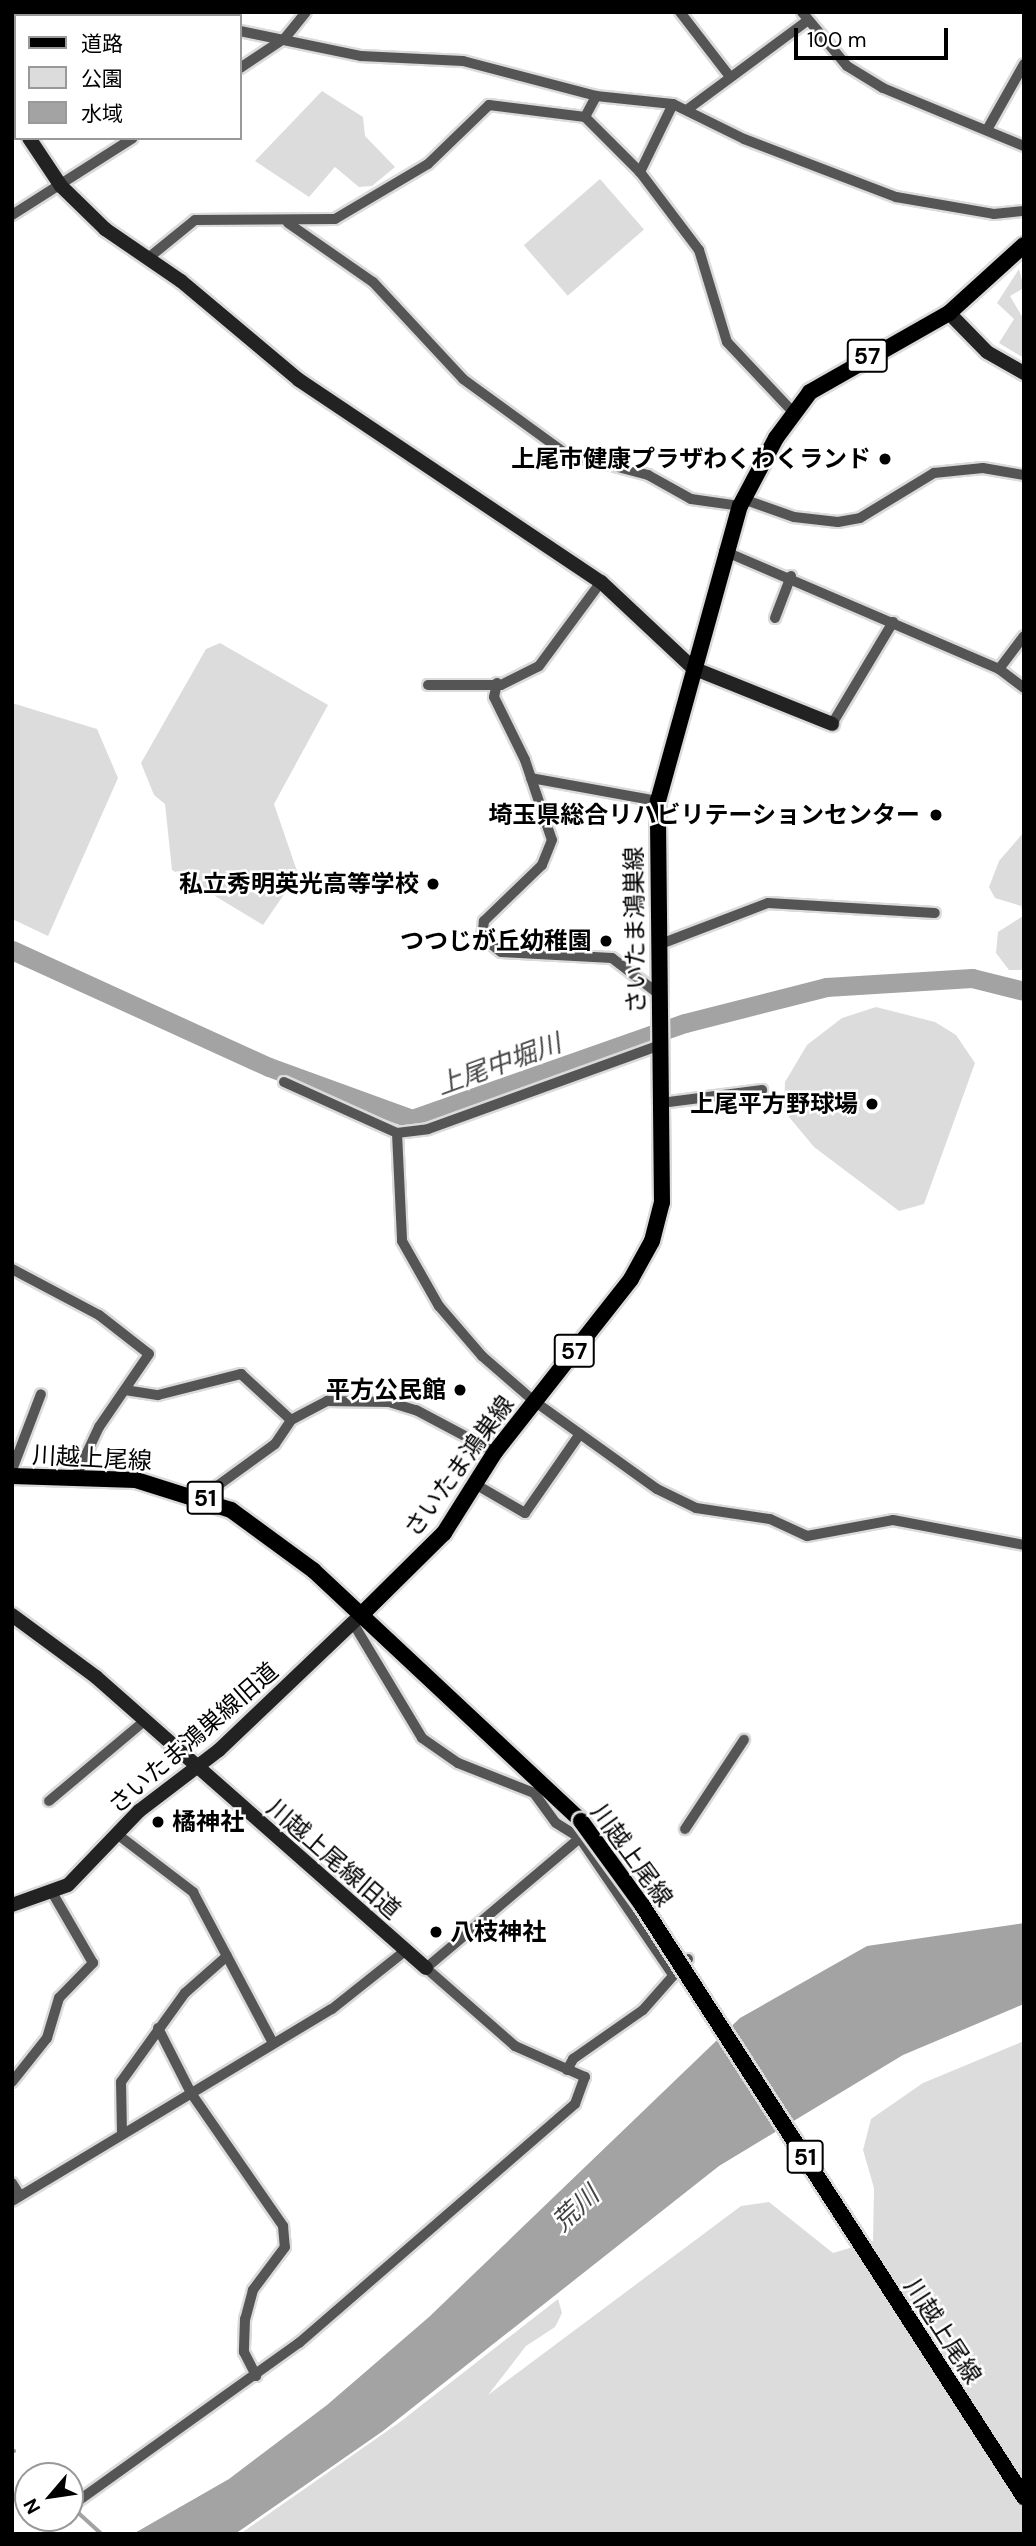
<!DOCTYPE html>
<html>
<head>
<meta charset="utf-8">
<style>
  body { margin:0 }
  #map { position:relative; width:1036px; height:2546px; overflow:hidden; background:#fff; font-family:"DM Sans","Noto Sans JP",sans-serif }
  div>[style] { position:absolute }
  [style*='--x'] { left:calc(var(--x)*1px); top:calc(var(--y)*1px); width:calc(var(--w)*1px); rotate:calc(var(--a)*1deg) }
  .green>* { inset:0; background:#dcdcdc; transform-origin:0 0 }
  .water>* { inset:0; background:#a3a3a3 }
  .stream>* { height:3.5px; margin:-1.75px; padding:0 1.75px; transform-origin:1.75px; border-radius:1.75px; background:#a3a3a3 }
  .river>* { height:19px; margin:-9.5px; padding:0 9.5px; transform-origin:9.5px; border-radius:9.5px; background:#a3a3a3 }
  .roads { filter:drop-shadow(2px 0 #dbdbdb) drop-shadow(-2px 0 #dbdbdb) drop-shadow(0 2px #dbdbdb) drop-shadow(0 -2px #dbdbdb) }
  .street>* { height:10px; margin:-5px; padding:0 5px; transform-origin:5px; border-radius:5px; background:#555 }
  .secondary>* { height:14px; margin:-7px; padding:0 7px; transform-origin:7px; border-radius:7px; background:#222 }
  .primary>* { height:16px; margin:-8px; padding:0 8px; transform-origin:8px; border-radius:8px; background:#000 }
  .bridges { filter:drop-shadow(2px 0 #dbdbdb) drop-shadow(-2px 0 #dbdbdb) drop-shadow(0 2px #dbdbdb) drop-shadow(0 -2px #dbdbdb) }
  .primary-bridge>* { height:16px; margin:-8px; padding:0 8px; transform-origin:8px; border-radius:8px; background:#000 }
  .dots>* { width:19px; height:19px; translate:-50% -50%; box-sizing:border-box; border:4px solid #fff; border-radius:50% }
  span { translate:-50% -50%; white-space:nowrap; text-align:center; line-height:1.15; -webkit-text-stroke:5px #fff; paint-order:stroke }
  .shield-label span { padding:2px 5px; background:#fff; border:2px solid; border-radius:5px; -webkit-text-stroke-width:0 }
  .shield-label { font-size:23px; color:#000; font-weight:700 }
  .poi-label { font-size:24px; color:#000; font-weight:700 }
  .right { translate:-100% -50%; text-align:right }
  .left { translate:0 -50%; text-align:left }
  .street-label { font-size:24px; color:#000 }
  .water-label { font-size:26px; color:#444; font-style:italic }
  .frame { position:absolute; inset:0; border:14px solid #000; pointer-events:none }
  .legend { position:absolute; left:14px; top:14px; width:228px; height:126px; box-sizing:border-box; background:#fff; border:2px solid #999; margin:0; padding:9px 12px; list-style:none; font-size:21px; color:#000 }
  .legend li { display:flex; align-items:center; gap:14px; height:35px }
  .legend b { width:35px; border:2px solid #999 }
  .north { position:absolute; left:14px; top:2462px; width:70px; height:70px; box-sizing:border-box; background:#fff; border:2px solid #999; border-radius:50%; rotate:241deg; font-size:19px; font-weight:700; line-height:28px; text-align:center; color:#000 }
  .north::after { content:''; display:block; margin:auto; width:24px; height:32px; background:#000; clip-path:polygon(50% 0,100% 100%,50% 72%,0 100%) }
  .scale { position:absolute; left:794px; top:28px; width:154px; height:32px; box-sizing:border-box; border:4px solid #000; border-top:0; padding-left:9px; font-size:21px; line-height:24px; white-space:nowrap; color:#000; -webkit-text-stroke:5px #fff; paint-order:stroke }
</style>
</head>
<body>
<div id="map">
  <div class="green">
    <div style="clip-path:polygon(322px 91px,363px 117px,365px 136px,395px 167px,372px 186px,359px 187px,335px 167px,309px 197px,255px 161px)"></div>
    <div style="left:600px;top:179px;width:67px;height:101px;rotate:49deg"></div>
    <div style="clip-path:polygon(1019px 269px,1024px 288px,1010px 296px,1024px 320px,1024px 358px,999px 343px,1014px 319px,997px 303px)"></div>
    <div style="clip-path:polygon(220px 643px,328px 705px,274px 804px,298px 874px,263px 925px,172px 870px,165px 804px,154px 795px,141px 763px,206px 649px)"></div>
    <div style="clip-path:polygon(12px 703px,97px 729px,118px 778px,48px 936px,12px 919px)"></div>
    <div style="clip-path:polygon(1024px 832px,1024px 970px,1009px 970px,996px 953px,998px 932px,1023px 916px,1021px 906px,995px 898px,989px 887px,999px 861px)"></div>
    <div style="clip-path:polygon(876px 1007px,935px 1022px,956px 1035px,975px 1063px,924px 1204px,899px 1211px,814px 1147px,784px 1111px,785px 1082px,807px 1045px,842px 1018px)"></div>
    <div style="clip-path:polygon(1024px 2041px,1024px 2534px,240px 2534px,400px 2422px,558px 2299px,562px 2313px,555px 2327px,526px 2346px,488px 2395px,741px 2206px,769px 2202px,833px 2253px,873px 2241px,874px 2188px,863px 2150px,871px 2119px,923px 2083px)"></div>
  </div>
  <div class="water">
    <div style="clip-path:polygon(1024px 1923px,1024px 2004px,903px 2055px,719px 2166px,383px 2431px,235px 2534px,133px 2534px,229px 2479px,327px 2405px,429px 2317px,740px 2018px,867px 1946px)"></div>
  </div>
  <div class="stream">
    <div style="--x:12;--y:2451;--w:2;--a:0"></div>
    <div style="--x:70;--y:2505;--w:43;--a:42.2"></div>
  </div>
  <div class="river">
    <div style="--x:12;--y:950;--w:282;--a:24.5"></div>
    <div style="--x:269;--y:1067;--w:152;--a:20"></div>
    <div style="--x:412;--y:1119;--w:289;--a:-19.4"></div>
    <div style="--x:685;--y:1023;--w:146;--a:-14.3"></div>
    <div style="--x:826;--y:987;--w:146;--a:-3.5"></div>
    <div style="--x:972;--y:978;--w:54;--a:14"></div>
  </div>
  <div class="roads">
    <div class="street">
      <div style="--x:132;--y:12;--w:16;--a:14"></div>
      <div style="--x:680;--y:12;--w:78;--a:52.3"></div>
      <div style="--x:802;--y:12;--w:70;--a:50.2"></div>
      <div style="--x:847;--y:66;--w:42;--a:31.4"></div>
      <div style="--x:883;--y:88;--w:152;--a:22.4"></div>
      <div style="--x:240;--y:31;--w:124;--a:11.7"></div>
      <div style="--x:361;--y:56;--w:102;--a:2.8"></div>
      <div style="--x:463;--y:61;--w:138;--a:14.7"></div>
      <div style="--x:596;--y:96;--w:77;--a:5.9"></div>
      <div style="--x:673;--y:104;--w:79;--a:26.2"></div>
      <div style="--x:744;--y:139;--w:163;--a:20.9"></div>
      <div style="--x:896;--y:197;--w:99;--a:9.8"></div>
      <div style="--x:994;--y:214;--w:30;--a:-6"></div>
      <div style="--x:240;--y:68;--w:54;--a:-33.7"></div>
      <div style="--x:285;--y:38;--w:33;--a:-51"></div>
      <div style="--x:673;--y:104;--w:76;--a:115.9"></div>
      <div style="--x:640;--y:172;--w:98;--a:52.9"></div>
      <div style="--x:699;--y:250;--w:96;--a:73.1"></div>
      <div style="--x:727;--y:342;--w:96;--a:46.7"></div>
      <div style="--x:688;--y:109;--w:148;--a:-36.5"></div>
      <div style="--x:585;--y:117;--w:78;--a:45"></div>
      <div style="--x:988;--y:128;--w:73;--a:-60.6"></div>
      <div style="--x:12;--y:215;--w:143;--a:-32.5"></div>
      <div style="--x:288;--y:223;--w:103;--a:34.8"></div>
      <div style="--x:373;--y:282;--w:132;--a:47.1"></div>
      <div style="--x:463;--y:379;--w:126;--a:36"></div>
      <div style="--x:565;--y:453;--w:86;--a:14.8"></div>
      <div style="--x:648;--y:475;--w:49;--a:29.2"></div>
      <div style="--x:691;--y:499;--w:49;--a:8.1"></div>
      <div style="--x:147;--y:259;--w:62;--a:-39.1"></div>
      <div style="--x:195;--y:220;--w:140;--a:-0.4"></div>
      <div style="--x:335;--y:219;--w:108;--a:-30.6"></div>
      <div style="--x:428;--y:164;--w:85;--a:-44"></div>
      <div style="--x:489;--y:105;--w:97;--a:7.1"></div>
      <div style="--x:585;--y:117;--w:24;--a:-62"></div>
      <div style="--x:743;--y:499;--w:54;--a:19.4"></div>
      <div style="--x:794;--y:517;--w:44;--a:6.5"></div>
      <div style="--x:838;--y:522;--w:22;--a:-10"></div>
      <div style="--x:860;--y:518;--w:87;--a:-31.3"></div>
      <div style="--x:934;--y:473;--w:49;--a:-5.8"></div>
      <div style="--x:983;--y:468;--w:42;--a:9.7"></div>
      <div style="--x:724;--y:551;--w:299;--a:23.2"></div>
      <div style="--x:999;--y:669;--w:31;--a:37"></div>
      <div style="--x:775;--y:618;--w:45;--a:-69.1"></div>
      <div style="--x:999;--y:669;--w:41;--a:-52.9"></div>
      <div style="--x:497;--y:683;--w:14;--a:102"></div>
      <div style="--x:494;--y:697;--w:70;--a:63.8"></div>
      <div style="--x:525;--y:760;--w:84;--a:71.4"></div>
      <div style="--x:552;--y:840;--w:27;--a:112"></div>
      <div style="--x:542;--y:865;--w:81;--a:136"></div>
      <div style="--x:484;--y:921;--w:16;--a:97"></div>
      <div style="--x:482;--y:937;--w:24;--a:38"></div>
      <div style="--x:501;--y:952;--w:111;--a:3.1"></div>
      <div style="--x:612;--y:958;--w:61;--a:37.6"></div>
      <div style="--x:428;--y:685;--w:73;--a:0"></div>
      <div style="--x:501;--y:685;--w:42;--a:-26.6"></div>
      <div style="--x:539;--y:666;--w:104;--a:-53.6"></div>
      <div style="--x:832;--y:724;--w:119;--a:-59.1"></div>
      <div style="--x:531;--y:778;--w:129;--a:10.3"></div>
      <div style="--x:658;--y:945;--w:118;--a:-20.9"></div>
      <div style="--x:768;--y:903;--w:167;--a:3.4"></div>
      <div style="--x:284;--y:1082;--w:124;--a:24.3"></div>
      <div style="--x:397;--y:1133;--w:31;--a:-7"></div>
      <div style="--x:428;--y:1129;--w:247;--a:-19.9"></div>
      <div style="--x:661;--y:1103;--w:102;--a:-7.3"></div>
      <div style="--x:397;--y:1133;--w:108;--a:87.3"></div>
      <div style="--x:402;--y:1241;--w:75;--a:60.4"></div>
      <div style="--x:439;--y:1306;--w:66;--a:49.3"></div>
      <div style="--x:482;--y:1356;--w:69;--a:40.9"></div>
      <div style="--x:534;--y:1401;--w:151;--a:35.6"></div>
      <div style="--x:657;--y:1489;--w:43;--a:26"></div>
      <div style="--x:696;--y:1508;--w:75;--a:8.5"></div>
      <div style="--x:770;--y:1519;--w:41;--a:24.7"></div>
      <div style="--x:807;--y:1536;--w:87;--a:-10.5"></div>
      <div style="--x:893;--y:1520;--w:133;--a:10.8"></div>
      <div style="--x:12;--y:1269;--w:98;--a:27.9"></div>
      <div style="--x:99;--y:1315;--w:63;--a:38"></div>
      <div style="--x:149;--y:1354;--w:88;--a:124.4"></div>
      <div style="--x:99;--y:1427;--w:54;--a:115.1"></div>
      <div style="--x:125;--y:1390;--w:33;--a:9"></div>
      <div style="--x:158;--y:1395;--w:86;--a:-14.2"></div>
      <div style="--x:241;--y:1374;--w:68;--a:42.6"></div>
      <div style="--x:12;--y:1470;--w:81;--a:-69.1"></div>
      <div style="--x:475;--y:1484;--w:58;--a:30.1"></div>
      <div style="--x:525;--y:1513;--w:96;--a:-55.2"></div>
      <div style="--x:202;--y:1497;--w:90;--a:-36"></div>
      <div style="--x:275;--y:1444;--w:29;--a:-56"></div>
      <div style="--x:291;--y:1420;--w:41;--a:-27.8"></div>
      <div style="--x:327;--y:1401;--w:62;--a:0.9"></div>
      <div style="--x:389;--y:1402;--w:28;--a:17"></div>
      <div style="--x:416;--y:1410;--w:89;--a:28"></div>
      <div style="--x:353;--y:1623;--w:134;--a:59"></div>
      <div style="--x:422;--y:1738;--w:44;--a:34.8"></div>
      <div style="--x:458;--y:1763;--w:82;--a:21.5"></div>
      <div style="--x:534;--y:1793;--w:37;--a:54"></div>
      <div style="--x:556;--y:1823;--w:28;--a:32"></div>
      <div style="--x:580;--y:1838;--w:166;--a:55.8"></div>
      <div style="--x:49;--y:1801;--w:123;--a:-40"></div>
      <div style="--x:685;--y:1829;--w:107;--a:-56.5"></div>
      <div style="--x:117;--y:1834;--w:96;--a:37.3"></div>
      <div style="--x:193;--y:1892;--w:171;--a:62.1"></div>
      <div style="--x:158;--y:2028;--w:73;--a:63.1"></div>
      <div style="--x:191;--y:2093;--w:162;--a:55.3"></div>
      <div style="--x:283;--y:2226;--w:21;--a:85"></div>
      <div style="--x:285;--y:2247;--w:54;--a:126.7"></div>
      <div style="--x:253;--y:2290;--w:30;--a:105"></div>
      <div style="--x:245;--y:2319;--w:33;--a:92"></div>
      <div style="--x:244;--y:2352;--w:27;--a:63"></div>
      <div style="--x:567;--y:2070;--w:13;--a:-61"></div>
      <div style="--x:573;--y:2059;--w:85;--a:-35"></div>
      <div style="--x:643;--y:2010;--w:68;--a:-48.6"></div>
      <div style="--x:12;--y:2082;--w:56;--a:-51.5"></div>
      <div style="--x:47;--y:2038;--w:42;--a:-73.3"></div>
      <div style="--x:59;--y:1998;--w:49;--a:-45.8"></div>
      <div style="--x:93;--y:1963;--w:80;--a:-120.1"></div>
      <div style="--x:122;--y:2134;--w:52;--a:-91.1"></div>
      <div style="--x:121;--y:2082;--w:110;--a:-54.3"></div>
      <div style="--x:185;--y:1993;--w:56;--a:-41.4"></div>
      <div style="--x:12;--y:2183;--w:15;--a:58"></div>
      <div style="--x:12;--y:2201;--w:373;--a:-31"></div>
      <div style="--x:332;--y:2009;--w:93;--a:-38.5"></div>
      <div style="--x:78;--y:2501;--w:272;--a:-35.6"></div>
      <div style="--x:299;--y:2343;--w:365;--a:-40.9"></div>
      <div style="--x:575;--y:2104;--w:29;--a:-70"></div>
      <div style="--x:585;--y:2077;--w:77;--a:-156.1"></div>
      <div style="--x:515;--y:2046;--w:118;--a:-138.8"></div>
      <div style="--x:426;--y:1968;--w:202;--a:-40.2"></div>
    </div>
    <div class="secondary">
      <div style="--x:12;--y:114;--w:6;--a:51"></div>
      <div style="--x:29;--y:138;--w:58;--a:56.3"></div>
      <div style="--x:61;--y:186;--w:62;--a:44.3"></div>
      <div style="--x:105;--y:229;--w:92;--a:34.4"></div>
      <div style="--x:181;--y:281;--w:154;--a:40"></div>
      <div style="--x:299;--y:380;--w:363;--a:33.8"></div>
      <div style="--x:601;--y:582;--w:126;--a:43.1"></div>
      <div style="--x:693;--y:668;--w:150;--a:21.9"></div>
      <div style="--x:949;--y:313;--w:54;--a:45.7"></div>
      <div style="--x:987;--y:352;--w:43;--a:29.6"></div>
      <div style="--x:12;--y:1615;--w:104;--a:36.4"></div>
      <div style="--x:96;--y:1677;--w:440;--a:41.4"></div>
      <div style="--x:12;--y:1905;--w:59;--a:-19.7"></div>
      <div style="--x:68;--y:1885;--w:103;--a:-46.2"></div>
      <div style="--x:139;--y:1811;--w:101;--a:-37.3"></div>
      <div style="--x:219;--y:1750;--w:196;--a:-43.6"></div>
    </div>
    <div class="primary">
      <div style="--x:12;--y:1476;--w:124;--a:1.8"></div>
      <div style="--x:136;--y:1480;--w:100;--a:17.5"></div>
      <div style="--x:231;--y:1510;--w:102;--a:36.2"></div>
      <div style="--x:313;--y:1570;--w:367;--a:43.1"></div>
      <div style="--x:361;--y:1615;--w:117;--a:-44.7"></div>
      <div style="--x:444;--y:1533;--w:96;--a:-57.8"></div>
      <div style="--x:495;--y:1452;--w:220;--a:-51.8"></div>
      <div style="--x:631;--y:1279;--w:43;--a:-61.1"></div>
      <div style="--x:652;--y:1241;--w:40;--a:-75.6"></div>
      <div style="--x:662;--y:1202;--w:401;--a:-90.6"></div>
      <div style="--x:658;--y:801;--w:306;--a:-74.5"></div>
      <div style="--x:740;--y:506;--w:77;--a:-62.1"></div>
      <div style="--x:776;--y:438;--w:57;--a:-53.5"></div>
      <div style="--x:810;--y:392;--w:160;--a:-29.6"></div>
      <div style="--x:949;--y:313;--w:101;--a:-42.2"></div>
    </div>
  </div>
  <div class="bridges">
    <div class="primary-bridge">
      <div style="--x:581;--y:1821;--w:104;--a:54"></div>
      <div style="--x:642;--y:1905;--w:705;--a:57.17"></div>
    </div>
  </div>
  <div class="dots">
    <div style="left:885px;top:459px;background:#000"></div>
    <div style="left:936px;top:815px;background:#000"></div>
    <div style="left:433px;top:884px;background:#000"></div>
    <div style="left:606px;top:941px;background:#000"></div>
    <div style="left:872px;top:1104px;background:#000"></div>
    <div style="left:460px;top:1390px;background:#000"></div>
    <div style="left:158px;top:1822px;background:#000"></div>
    <div style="left:436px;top:1932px;background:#000"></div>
  </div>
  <div class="shield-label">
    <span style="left:867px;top:356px">57</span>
    <span style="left:574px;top:1351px">57</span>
    <span style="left:205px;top:1498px">51</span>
    <span style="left:805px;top:2157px">51</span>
  </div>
  <div class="poi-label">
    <span class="right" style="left:871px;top:459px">上尾市健康プラザわくわくランド</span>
    <span class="right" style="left:920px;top:815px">埼玉県総合リハビリテーションセンター</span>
    <span class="right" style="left:419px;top:884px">私立秀明英光高等学校</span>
    <span class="right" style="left:592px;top:941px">つつじが丘幼稚園</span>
    <span class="right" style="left:858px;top:1104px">上尾平方野球場</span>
    <span class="right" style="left:446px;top:1390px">平方公民館</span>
    <span class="left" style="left:172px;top:1822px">橘神社</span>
    <span class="left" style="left:450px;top:1932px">八枝神社</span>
  </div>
  <div class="street-label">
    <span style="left:635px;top:930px;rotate:-91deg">さいたま鴻巣線</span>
    <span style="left:92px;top:1458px;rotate:3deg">川越上尾線</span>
    <span style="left:459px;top:1466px;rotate:-54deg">さいたま鴻巣線</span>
    <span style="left:193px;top:1738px;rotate:-41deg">さいたま鴻巣線旧道</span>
    <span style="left:632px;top:1855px;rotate:54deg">川越上尾線</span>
    <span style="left:334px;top:1859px;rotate:41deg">川越上尾線旧道</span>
    <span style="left:943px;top:2331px;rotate:57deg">川越上尾線</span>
  </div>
  <div class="water-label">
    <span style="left:499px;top:1065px;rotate:-20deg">上尾中堀川</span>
    <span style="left:576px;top:2209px;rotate:-43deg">荒川</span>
  </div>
  <div class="frame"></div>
  <ul class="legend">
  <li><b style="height:9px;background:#000"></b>道路</li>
  <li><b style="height:19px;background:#dcdcdc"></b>公園</li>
  <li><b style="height:19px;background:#a3a3a3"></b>水域</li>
  </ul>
  <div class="north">N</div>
  <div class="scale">100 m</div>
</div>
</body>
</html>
